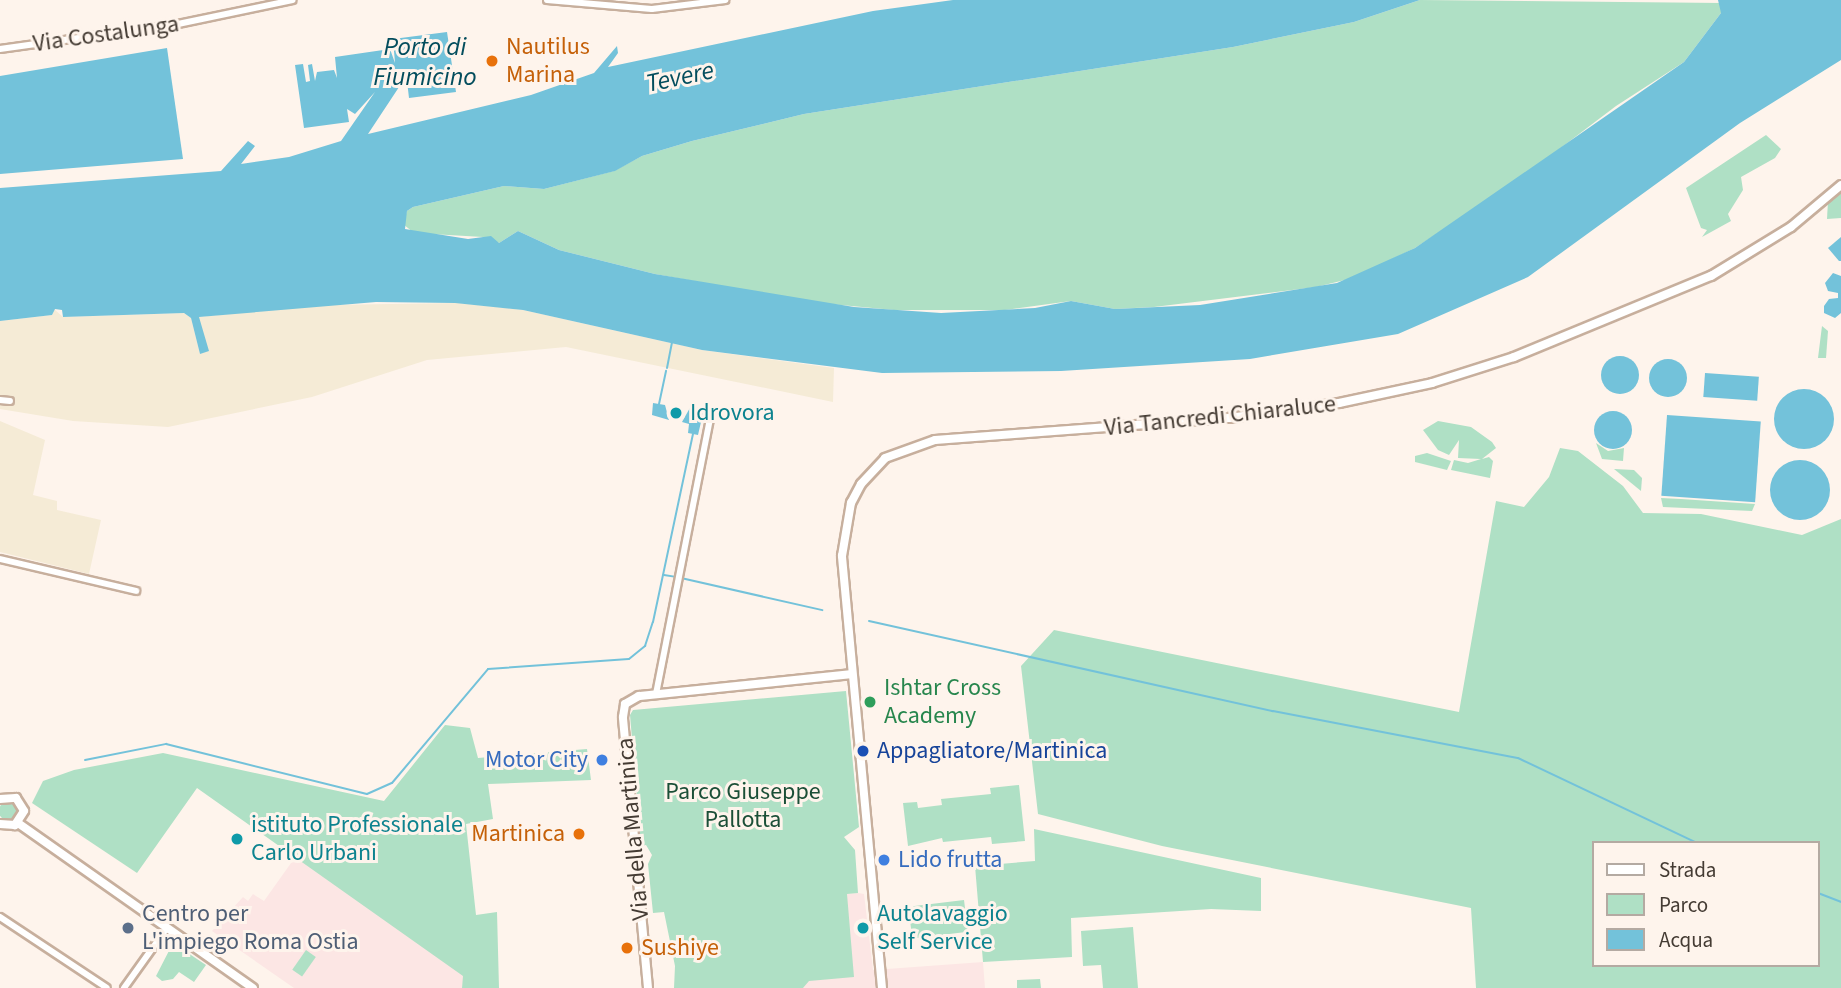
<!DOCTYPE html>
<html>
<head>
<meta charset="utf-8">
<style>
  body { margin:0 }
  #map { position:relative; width:1841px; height:988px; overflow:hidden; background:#fef4ec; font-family:"Source Sans 3",sans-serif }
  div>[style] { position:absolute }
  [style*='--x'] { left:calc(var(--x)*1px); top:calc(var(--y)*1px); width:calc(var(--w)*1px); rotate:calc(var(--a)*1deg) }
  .commercial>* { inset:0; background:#fce6e4 }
  .industrial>* { inset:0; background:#f5ebd6 }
  .green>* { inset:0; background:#afe0c5; transform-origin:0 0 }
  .round { border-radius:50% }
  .water>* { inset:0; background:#73c2da; transform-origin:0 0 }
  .stream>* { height:2px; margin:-1px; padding:0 1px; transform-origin:1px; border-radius:1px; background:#73c2da }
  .roads { filter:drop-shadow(2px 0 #c7af9d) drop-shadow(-2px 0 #c7af9d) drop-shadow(0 2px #c7af9d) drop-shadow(0 -2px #c7af9d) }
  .minor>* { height:6px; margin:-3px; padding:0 3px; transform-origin:3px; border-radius:3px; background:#fff }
  .tertiary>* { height:8px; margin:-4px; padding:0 4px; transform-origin:4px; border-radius:4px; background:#fff }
  .dots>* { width:19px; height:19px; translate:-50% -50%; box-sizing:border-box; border:4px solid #fef4ec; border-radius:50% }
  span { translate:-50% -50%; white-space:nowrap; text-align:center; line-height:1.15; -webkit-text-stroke:6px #fef4ec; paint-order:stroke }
  .street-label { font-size:24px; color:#443b33 }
  .food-label { font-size:24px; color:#c56008 }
  .left { translate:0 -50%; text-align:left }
  .right { translate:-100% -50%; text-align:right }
  .culture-label { font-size:24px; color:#0d838f }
  .leisure-label { font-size:24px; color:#27864d }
  .transit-label { font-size:24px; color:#164399 }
  .shop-label { font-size:24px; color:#366cbe }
  .park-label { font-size:24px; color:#1b4f37 }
  .service-label { font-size:24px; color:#4e5e75 }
  .water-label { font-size:26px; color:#034d5d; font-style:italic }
  .legend { position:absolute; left:1592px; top:841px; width:228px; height:126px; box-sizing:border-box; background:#fef4ec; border:2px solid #b4aaa2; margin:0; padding:9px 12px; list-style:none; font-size:21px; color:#443b33 }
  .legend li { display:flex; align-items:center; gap:14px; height:35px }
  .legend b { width:35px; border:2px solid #b4aaa2 }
</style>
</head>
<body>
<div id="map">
  <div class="commercial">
    <div style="clip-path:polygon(296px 856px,464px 976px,462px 988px,294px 988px,212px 931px,243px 897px,248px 901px,253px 894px,264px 901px)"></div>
    <div style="clip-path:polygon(858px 893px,864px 894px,873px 970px,983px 962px,985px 988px,803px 988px,847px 894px)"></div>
  </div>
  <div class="industrial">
    <div style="clip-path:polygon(459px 303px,523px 310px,702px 350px,834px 368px,833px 402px,566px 347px,427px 360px,312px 397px,168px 427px,73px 421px,0 409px,0 321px,52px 315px,54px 309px,63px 317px,184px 313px,191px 318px,200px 354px,208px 350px,198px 317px,324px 305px)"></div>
    <div style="clip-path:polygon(0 421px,45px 440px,33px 495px,57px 501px,57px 510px,101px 520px,89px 574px,0 552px)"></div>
  </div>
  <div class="green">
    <div style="clip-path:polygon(1420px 0,1722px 3px,1721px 13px,1684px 62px,1616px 106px,1517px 181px,1415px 248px,1353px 278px,1316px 287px,1154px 307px,1115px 309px,1071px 301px,1005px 310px,894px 310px,809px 302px,655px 274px,559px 250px,518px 231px,499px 243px,483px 237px,414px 233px,403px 224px,407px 211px,413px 207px,504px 186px,544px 189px,614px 171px,642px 156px,692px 141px,804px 114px,1233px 47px,1354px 22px)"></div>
    <div style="clip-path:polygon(1766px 135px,1781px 149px,1775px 158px,1741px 177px,1743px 190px,1728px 214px,1731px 221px,1702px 237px,1707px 230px,1701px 228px,1686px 188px)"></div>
    <div style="clip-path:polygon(1841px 189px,1841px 218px,1827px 219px,1828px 201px)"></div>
    <div style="clip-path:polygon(1822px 326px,1828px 331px,1826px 358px,1818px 358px)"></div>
    <div style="clip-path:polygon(1438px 421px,1471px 427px,1492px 442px,1496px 448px,1482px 459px,1489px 457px,1493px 461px,1490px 478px,1451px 470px,1454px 460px,1468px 463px,1481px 459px,1458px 458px,1459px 440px,1449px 455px,1438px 450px,1423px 430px)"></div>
    <div style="clip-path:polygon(1596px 443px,1608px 451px,1624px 448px,1623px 461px,1602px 459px)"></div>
    <div style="clip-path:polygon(evenodd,1560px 448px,1578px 451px,1623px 486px,1643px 513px,1701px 514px,1802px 535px,1841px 519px,1841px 988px,1476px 988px,1471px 908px,1162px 846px,1038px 814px,1021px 666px,1054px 630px,1459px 712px,1496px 501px,1524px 507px,1549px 477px,1560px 448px,1594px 843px,1818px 843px,1818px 965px,1594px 965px,1594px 843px)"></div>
    <div style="clip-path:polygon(1427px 453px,1451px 461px,1447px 470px,1415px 462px,1415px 456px)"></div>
    <div style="clip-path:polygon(1614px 469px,1634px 470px,1642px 478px,1641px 491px)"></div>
    <div style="clip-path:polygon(1661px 498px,1681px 499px,1755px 504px,1752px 511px,1663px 507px)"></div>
    <div style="clip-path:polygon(846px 691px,859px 827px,844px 837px,855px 850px,858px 893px,847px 894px,854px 977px,809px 981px,803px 988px,674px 988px,675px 966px,664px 912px,653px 913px,648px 864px,652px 855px,646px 845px,641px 846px,630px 715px,633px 710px)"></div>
    <div style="clip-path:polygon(445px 725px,470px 728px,478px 758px,587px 749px,591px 780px,488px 784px,493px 819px,466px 824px,476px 915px,497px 912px,499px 988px,462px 988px,463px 976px,197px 788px,137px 873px,32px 803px,43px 781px,74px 770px,163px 753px,384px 801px)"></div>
    <div style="clip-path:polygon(1019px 785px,1025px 841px,992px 844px,991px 837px,943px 842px,942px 838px,908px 846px,903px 803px,917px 802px,918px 808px,942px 805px,941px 799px,991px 794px,990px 788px)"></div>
    <div class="round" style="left:-1px;top:801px;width:20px;height:20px"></div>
    <div style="clip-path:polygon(1034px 829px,1261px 878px,1261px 911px,1211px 909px,1071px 918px,1072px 957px,983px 962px,975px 866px,1035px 861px)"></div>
    <div style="left:964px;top:900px;width:32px;height:56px;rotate:83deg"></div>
    <div style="clip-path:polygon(1133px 927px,1138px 988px,1103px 988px,1101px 965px,1083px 966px,1081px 931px)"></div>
    <div style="clip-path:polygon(173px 943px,206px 965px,194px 982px,179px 972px,173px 979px,162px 981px,156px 976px)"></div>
    <div style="left:306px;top:950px;width:12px;height:24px;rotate:35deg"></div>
    <div style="clip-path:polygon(1040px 979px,1041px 988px,1017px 988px,1017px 980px)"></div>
  </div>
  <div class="water">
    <div style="clip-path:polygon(953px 0,1420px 0,1354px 22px,1233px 47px,804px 114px,692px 141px,642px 156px,615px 171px,544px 189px,504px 186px,413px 207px,407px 211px,405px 229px,468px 239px,491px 236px,499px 243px,518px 231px,559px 250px,655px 274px,854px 307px,941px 313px,1035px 308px,1071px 301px,1115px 309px,1200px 305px,1337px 283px,1415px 248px,1684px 62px,1721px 13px,1718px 0,1841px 0,1841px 60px,1740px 123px,1528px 277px,1398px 334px,1250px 359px,1061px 371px,882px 373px,702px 350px,523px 310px,455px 303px,376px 302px,199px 317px,209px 351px,200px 354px,191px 318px,184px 313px,63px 317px,62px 310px,55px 309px,52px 315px,0 321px,0 188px,221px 171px,248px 141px,255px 146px,241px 164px,289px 157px,341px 141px,375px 92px,355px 114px,347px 109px,349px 122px,304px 128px,295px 65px,303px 64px,306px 82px,310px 81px,308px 65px,312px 64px,315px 81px,317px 72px,334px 70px,337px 78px,335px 57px,390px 49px,395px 63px,393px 39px,447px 32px,456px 92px,409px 98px,407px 81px,403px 81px,368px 134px,531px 95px,594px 73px,617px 46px,618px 53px,608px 67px,873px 11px)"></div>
    <div style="clip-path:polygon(167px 48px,183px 159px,0 174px,0 76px)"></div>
    <div style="clip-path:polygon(1841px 237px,1841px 261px,1839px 261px,1828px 248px)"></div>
    <div style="clip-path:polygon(1833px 273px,1841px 276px,1841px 313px,1835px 318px,1824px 313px,1824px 306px,1829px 299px,1838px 298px,1838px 293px,1828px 291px,1825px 283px)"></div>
    <div class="round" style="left:1601px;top:356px;width:38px;height:38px"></div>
    <div class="round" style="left:1649px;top:359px;width:38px;height:38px"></div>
    <div style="left:1705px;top:373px;width:54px;height:24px;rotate:4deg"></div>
    <div class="round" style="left:1774px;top:389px;width:60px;height:60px"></div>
    <div style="clip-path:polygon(653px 403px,665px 405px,669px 420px,652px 415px)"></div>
    <div style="clip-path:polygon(691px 406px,704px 409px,698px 435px,688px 433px,689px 424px,682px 422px)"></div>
    <div class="round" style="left:1594px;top:411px;width:38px;height:38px"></div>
    <div style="left:1667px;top:415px;width:94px;height:81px;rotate:4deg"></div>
    <div class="round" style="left:1770px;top:460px;width:60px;height:60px"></div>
  </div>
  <div class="stream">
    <div style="--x:667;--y:368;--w:26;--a:-79"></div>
    <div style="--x:659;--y:404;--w:34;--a:-78"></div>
    <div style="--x:670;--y:416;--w:12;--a:14"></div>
    <div style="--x:664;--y:575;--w:12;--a:9"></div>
    <div style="--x:681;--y:578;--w:145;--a:12.8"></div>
    <div style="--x:869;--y:621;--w:414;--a:12.6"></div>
    <div style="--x:1273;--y:711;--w:249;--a:10.9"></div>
    <div style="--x:1518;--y:758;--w:198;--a:25.4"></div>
    <div style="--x:85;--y:760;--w:83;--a:-11.2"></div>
    <div style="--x:166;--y:744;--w:207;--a:14"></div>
    <div style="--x:367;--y:794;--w:27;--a:-24"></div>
    <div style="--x:392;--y:783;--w:149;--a:-49.9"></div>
    <div style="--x:488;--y:669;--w:141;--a:-4.1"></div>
    <div style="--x:629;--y:659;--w:21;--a:-39"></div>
    <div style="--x:645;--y:646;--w:25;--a:-72"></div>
    <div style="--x:653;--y:622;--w:192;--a:-78"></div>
    <div style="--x:1818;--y:893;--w:25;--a:21"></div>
  </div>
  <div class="roads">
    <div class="minor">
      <div style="--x:547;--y:0;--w:105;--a:4.9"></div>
      <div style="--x:652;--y:9;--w:74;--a:-7"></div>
      <div style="--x:0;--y:49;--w:180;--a:-8"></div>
      <div style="--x:178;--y:24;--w:117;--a:-11.8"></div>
      <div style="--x:0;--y:400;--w:10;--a:6"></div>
      <div style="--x:0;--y:559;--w:140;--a:13.2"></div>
      <div style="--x:656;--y:694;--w:286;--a:-78.9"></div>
      <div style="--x:0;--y:917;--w:128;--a:33.6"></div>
      <div style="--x:124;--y:988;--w:74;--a:-54.4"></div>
    </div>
    <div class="tertiary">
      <div style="--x:0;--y:799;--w:16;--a:-4"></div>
      <div style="--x:16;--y:798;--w:15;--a:58"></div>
      <div style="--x:24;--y:811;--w:17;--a:123"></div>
      <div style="--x:15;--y:825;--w:15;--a:-176"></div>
      <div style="--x:18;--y:823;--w:287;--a:35.1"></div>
      <div style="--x:648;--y:988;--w:272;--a:-95.3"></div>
      <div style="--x:623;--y:717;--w:13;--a:-81"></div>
      <div style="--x:625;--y:704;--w:16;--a:-30"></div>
      <div style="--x:639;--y:696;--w:213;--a:-5.9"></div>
      <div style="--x:882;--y:988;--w:434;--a:-95.3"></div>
      <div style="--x:842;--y:556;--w:54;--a:-80.4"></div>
      <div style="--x:851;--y:503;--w:21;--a:-62"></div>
      <div style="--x:861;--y:484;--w:35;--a:-47"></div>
      <div style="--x:885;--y:458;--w:53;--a:-19.8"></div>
      <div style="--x:935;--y:440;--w:295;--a:-4.3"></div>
      <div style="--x:1229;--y:418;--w:111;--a:-7.8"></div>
      <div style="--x:1339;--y:403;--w:95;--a:-12.1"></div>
      <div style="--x:1432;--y:383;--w:86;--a:-17.6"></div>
      <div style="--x:1514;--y:357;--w:213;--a:-22.4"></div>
      <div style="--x:1711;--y:276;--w:94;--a:-31.5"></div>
      <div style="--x:1791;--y:227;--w:65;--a:-40"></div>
    </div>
  </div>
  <div class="dots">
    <div style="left:492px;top:61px;background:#e8710a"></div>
    <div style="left:676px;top:413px;background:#0f9aa8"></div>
    <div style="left:870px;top:702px;background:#2e9e5b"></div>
    <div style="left:863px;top:751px;background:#1a4fb4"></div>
    <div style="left:602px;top:760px;background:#3f7fe0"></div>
    <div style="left:579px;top:834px;background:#e8710a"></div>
    <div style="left:237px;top:839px;background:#0f9aa8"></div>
    <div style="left:884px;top:860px;background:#3f7fe0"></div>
    <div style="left:128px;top:928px;background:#5c6f8a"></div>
    <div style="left:863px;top:928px;background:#0f9aa8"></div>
    <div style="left:627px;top:948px;background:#e8710a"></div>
  </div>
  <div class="street-label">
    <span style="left:106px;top:34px;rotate:-8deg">Via Costalunga</span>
    <span style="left:1220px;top:416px;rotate:-6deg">Via Tancredi Chiaraluce</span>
    <span style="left:633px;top:829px;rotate:-95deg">Via della Martinica</span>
  </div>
  <div class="food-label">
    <span class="left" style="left:506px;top:61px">Nautilus<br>Marina</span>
    <span class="right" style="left:565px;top:834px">Martinica</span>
    <span class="left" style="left:641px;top:948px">Sushiye</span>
  </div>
  <div class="culture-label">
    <span class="left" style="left:690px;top:413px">Idrovora</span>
    <span class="left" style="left:251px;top:839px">istituto Professionale<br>Carlo Urbani</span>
    <span class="left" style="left:877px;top:928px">Autolavaggio<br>Self Service</span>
  </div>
  <div class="leisure-label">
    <span class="left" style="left:884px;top:702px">Ishtar Cross<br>Academy</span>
  </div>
  <div class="transit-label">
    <span class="left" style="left:877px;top:751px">Appagliatore/Martinica</span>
  </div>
  <div class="shop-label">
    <span class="right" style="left:588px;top:760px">Motor City</span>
    <span class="left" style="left:898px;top:860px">Lido frutta</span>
  </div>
  <div class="park-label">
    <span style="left:743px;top:806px">Parco Giuseppe<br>Pallotta</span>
  </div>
  <div class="service-label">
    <span class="left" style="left:142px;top:928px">Centro per<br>L'impiego Roma Ostia</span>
  </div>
  <div class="water-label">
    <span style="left:425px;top:62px">Porto di<br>Fiumicino</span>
    <span style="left:680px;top:77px;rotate:-12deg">Tevere</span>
  </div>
  <ul class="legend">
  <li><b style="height:9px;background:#fff"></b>Strada</li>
  <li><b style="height:19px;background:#afe0c5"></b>Parco</li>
  <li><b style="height:19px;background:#73c2da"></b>Acqua</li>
  </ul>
</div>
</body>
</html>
